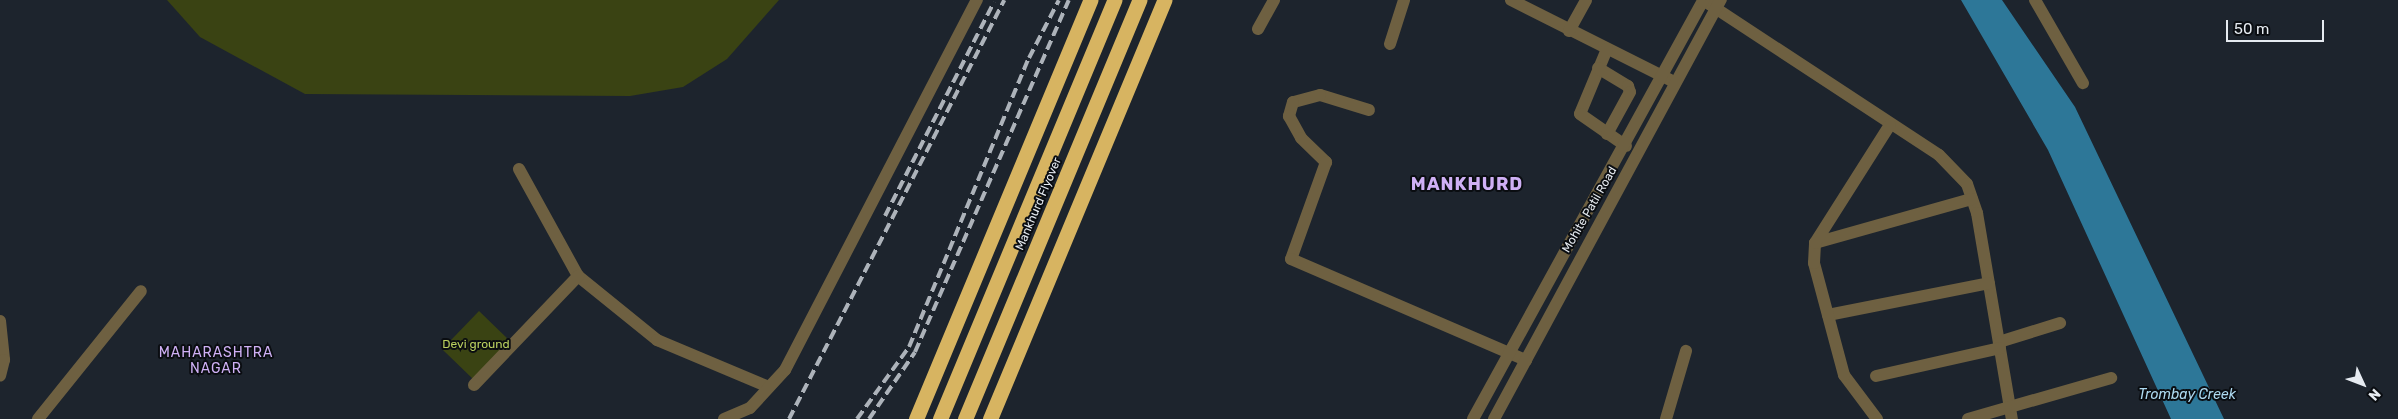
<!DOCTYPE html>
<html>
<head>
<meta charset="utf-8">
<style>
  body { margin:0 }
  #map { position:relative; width:2398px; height:419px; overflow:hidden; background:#1d242d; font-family:Rubik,sans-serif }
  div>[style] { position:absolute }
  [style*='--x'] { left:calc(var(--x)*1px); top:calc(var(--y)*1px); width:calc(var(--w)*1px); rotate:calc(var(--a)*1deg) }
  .green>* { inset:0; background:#3a4313; transform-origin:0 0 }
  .water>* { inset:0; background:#2d7798 }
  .minor>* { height:12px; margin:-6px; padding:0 6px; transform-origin:6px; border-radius:6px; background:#6e6041 }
  .highway>* { height:15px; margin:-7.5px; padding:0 7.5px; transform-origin:7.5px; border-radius:7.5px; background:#d7b461 }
  .rail>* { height:4px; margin-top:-2px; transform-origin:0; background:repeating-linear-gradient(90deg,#adb3ba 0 10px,transparent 0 15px) }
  span { translate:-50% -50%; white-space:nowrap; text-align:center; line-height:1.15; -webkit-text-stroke:4px #0a0d11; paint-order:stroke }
  .street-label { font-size:12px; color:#e6ebf1 }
  .park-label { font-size:12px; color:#bad05f }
  .neighbourhood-label { font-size:14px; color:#cfb0f5; letter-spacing:1px }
  .water-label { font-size:14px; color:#add9f0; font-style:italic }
  .district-label { font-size:18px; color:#cfb0f5; font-weight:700; letter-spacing:1px }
  .north { position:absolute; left:2338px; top:359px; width:50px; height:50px; -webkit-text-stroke:4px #0a0d11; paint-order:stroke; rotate:133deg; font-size:14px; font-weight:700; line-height:20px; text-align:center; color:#e6ebf1 }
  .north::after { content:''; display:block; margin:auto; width:18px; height:22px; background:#e6ebf1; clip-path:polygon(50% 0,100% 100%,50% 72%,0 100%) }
  .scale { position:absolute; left:2226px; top:20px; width:98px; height:22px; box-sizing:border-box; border:2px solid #e6ebf1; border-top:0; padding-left:6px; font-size:15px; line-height:18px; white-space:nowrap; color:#e6ebf1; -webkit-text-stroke:4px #0a0d11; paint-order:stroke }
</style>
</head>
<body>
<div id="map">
  <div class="green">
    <div style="clip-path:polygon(167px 0,779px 0,727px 59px,683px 87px,630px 96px,305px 94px,200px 37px)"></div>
    <div style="left:479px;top:311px;width:45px;height:53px;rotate:44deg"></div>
  </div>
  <div class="water">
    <div style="clip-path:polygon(1961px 0,2002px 0,2075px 107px,2224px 419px,2171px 419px,2048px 150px)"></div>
  </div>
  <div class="minor">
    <div style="--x:1511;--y:0;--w:178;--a:26.7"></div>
    <div style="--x:1703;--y:0;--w:282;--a:33.3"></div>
    <div style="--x:1939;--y:155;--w:40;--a:46"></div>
    <div style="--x:1967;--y:184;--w:31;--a:71"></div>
    <div style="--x:1977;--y:213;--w:209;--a:80.4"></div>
    <div style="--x:2035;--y:0;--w:96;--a:60"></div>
    <div style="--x:1258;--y:29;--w:33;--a:-61"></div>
    <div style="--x:1569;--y:31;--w:35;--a:-61"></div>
    <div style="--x:1390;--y:44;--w:46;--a:-72.3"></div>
    <div style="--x:1607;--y:49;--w:70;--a:112.6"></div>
    <div style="--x:1580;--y:114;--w:56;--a:34.8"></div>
    <div style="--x:1598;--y:68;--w:35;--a:31"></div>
    <div style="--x:1628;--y:86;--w:6;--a:72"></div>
    <div style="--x:1630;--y:92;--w:48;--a:118.7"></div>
    <div style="--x:1369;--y:110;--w:51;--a:-163"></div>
    <div style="--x:1320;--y:95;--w:28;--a:165"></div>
    <div style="--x:1293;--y:102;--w:15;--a:106"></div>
    <div style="--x:1289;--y:116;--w:25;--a:61"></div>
    <div style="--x:1301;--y:138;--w:35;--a:44"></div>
    <div style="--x:1326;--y:162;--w:103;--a:109.8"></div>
    <div style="--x:1291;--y:259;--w:256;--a:23.3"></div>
    <div style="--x:519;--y:169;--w:122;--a:61.1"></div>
    <div style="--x:578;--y:276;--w:102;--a:39"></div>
    <div style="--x:657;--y:340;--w:121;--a:22.8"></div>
    <div style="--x:1815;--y:243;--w:163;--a:-15.7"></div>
    <div style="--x:1828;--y:315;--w:164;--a:-11.2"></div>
    <div style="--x:0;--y:321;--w:39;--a:84"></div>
    <div style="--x:4;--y:360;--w:16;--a:104"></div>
    <div style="--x:1999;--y:342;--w:64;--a:-17.3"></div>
    <div style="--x:1876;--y:376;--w:127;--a:-12.7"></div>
    <div style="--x:474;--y:385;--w:151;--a:-46.3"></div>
    <div style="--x:38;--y:419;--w:164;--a:-51.2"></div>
    <div style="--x:724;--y:419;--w:28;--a:-23"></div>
    <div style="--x:750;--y:408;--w:52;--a:-47.4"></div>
    <div style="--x:785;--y:370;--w:417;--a:-62.6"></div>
    <div style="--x:1473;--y:419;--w:478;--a:-61.2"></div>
    <div style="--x:1494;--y:419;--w:477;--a:-61.6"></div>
    <div style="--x:1666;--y:419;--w:71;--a:-73.6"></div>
    <div style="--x:1877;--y:419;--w:55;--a:-126.9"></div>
    <div style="--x:1844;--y:375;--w:116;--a:-105"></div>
    <div style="--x:1814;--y:263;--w:20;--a:-87"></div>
    <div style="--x:1815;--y:243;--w:140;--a:-57.6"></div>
    <div style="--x:1968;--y:419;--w:149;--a:-16"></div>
  </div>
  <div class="highway">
    <div style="--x:916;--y:419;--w:454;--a:-67.4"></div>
    <div style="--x:940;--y:419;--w:454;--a:-67.4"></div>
    <div style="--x:965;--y:419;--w:454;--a:-67.4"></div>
    <div style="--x:990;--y:419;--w:454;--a:-67.4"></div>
  </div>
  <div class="rail">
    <div style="--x:885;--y:216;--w:240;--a:-63"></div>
    <div style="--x:789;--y:419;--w:471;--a:-62.8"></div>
    <div style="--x:857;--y:419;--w:89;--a:-54.2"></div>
    <div style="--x:909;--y:347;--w:313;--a:-67.5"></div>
    <div style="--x:1029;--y:58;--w:65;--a:-62.7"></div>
    <div style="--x:869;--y:419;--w:81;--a:-55.5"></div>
    <div style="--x:915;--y:352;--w:384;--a:-66.4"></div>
  </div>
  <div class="street-label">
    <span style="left:1039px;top:204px;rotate:-67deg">Mankhurd Flyover</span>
    <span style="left:1590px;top:210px;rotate:-60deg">Mohite Patil Road</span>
  </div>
  <div class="park-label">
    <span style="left:476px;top:345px">Devi ground</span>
  </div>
  <div class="neighbourhood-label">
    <span style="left:216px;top:361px">MAHARASHTRA<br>NAGAR</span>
  </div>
  <div class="water-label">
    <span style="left:2187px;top:395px">Trombay Creek</span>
  </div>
  <div class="district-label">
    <span style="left:1467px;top:184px">MANKHURD</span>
  </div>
  <div class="north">N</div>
  <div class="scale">50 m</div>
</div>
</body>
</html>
